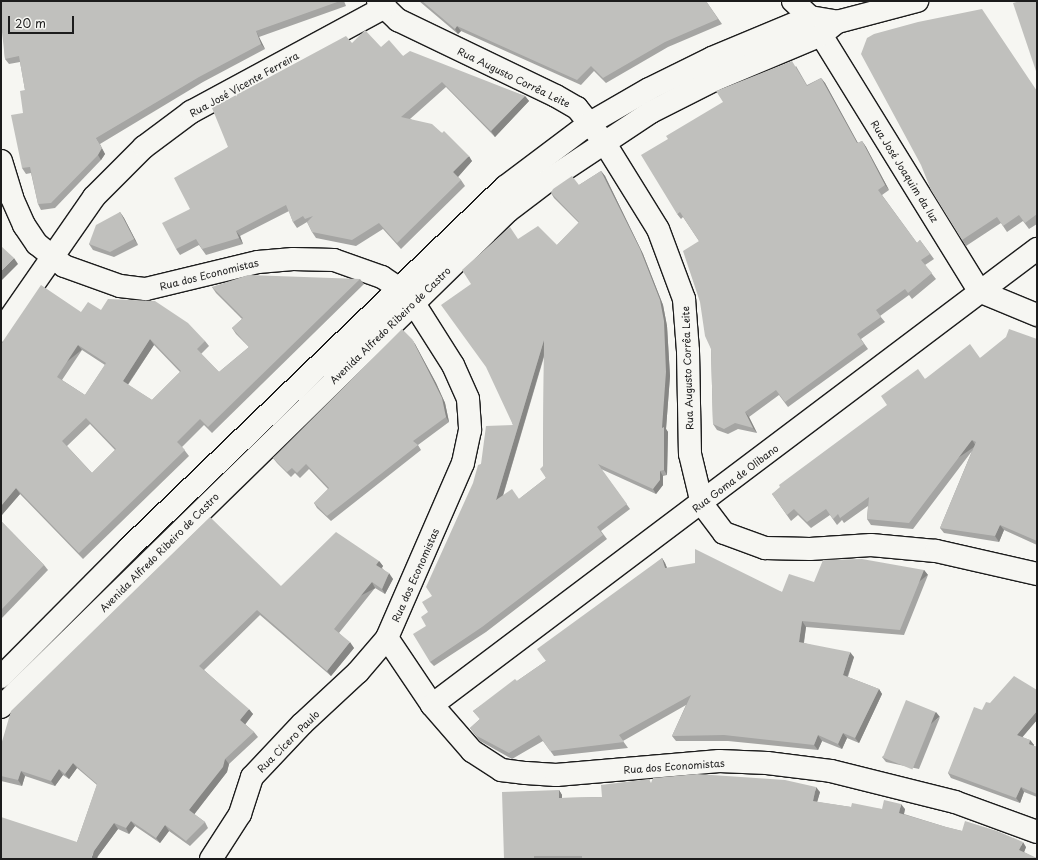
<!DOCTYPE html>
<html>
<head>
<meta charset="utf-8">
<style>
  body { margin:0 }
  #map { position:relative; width:1038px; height:860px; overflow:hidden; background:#f6f6f2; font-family:"Playpen Sans",sans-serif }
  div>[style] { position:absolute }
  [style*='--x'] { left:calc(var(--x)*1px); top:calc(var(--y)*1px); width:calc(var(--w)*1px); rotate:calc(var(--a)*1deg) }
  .roads { filter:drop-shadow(1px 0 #1c1c1c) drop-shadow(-1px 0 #1c1c1c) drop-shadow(0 1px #1c1c1c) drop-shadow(0 -1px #1c1c1c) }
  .minor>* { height:22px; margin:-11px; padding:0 11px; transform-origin:11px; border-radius:11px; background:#f6f6f2 }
  .wall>* { inset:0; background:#a5a5a3 }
  .shaded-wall>* { inset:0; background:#868684; transform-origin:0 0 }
  .building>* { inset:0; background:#c0c0bd; transform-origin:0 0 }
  span { translate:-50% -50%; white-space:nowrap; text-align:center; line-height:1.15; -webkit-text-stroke:3px #f6f6f2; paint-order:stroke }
  .street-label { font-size:10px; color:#1c1c1c }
  .frame { position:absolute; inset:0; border:2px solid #1c1c1c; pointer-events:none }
  .scale { position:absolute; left:8px; top:16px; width:66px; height:18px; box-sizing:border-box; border:2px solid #1c1c1c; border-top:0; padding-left:5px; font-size:12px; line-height:14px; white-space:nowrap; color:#1c1c1c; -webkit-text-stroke:3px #f6f6f2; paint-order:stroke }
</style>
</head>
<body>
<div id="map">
  <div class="roads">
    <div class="minor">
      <div style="--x:378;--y:1;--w:28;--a:44"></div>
      <div style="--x:398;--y:20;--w:175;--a:25.7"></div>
      <div style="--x:556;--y:96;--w:24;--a:30"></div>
      <div style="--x:577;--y:108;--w:43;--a:51.5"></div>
      <div style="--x:604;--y:142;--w:102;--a:58.2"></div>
      <div style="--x:658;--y:229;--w:75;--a:69.6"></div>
      <div style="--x:684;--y:299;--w:52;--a:85.6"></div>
      <div style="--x:688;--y:351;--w:103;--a:88.9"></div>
      <div style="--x:690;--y:454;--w:51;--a:76.5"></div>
      <div style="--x:702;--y:504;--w:36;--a:53"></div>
      <div style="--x:724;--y:533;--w:44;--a:20.1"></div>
      <div style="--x:765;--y:548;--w:45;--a:1.3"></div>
      <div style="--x:810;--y:549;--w:61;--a:-3.8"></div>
      <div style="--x:871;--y:545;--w:65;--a:5.3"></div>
      <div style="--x:936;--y:551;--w:104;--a:12.8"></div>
      <div style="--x:793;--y:1;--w:23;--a:43"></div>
      <div style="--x:810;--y:17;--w:322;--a:58.3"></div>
      <div style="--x:979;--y:291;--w:63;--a:22.5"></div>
      <div style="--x:1;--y:161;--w:39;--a:73"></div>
      <div style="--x:12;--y:198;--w:30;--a:66"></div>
      <div style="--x:24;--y:225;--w:23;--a:56"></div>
      <div style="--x:37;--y:244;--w:35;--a:39"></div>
      <div style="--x:64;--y:266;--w:59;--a:19.7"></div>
      <div style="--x:120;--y:286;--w:26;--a:7"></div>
      <div style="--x:146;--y:289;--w:115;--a:-13.6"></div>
      <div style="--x:258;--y:262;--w:35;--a:-5"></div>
      <div style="--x:293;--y:259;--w:41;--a:1.4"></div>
      <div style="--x:334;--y:260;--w:51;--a:19.5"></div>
      <div style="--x:382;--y:277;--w:22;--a:34"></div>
      <div style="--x:400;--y:289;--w:18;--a:45"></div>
      <div style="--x:413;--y:302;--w:75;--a:57.6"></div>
      <div style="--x:453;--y:365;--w:37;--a:66"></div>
      <div style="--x:468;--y:399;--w:31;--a:86"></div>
      <div style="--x:470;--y:430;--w:34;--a:102"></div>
      <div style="--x:463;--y:463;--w:191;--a:113.5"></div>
      <div style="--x:387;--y:638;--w:81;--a:56.1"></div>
      <div style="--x:432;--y:705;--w:61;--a:49"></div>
      <div style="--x:472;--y:751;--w:35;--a:33"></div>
      <div style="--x:501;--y:770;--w:25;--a:7"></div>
      <div style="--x:526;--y:773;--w:30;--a:4"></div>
      <div style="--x:556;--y:775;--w:164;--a:-4.9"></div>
      <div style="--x:719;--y:761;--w:48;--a:2.4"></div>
      <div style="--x:767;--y:763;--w:64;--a:7.1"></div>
      <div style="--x:831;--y:771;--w:128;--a:14"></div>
      <div style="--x:955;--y:802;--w:87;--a:20.1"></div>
      <div style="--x:1;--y:331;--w:163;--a:-55.2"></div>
      <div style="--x:94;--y:197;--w:71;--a:-45"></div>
      <div style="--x:144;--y:147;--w:59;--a:-36.7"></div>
      <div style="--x:191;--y:112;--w:221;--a:-28.4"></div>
      <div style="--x:1;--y:677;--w:180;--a:-45.2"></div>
      <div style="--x:128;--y:549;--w:523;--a:-43.84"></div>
      <div style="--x:505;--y:187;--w:106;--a:-37"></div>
      <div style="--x:590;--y:123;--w:68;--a:-30"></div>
      <div style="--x:649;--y:89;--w:70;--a:-26.2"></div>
      <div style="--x:712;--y:58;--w:106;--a:-22.7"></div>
      <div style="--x:810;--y:17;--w:27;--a:10"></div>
      <div style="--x:432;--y:705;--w:758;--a:-37.01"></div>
      <div style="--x:1;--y:707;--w:709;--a:-44.37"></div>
      <div style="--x:508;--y:211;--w:53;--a:-37.3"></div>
      <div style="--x:550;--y:179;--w:121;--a:-33.6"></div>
      <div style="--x:651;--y:112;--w:71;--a:-26.9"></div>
      <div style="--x:714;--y:80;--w:116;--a:-22.8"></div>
      <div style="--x:821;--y:35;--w:21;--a:-39"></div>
      <div style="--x:837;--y:22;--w:83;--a:-14.7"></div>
      <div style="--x:211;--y:859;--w:54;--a:-57.2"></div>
      <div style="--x:240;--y:814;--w:39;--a:-72"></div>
      <div style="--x:252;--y:777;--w:73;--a:-46.7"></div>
      <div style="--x:302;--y:724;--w:76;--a:-42.9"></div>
      <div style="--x:358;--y:672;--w:45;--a:-49.5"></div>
    </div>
  </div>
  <div class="wall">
    <div style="clip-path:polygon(1px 1px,344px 1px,346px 6px,259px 37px,265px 49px,203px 82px,100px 144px,105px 154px,101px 160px,55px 208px,41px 210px,38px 204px,31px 173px,26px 174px,22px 168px,23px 113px,25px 90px,20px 62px,9px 64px,5px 59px)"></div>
    <div style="clip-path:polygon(419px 1px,706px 1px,722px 24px,668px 47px,606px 83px,594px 71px,581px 85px,461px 31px,458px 34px)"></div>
    <div style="clip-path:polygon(352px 43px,381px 47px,403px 56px,525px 96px,529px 101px,495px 137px,446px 87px,410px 119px,442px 133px,472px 161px,458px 177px,461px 180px,465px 186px,401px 249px,383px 229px,356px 246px,316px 238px,312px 232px,307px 222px,297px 228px,293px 222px,289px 211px,240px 236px,243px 244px,206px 255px,199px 245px,180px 255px,176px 249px,190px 209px,228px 147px)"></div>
    <div style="clip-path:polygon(796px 66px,807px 85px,821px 78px,825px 83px,858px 143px,862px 141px,866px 147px,889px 190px,882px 195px,917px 243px,920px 240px,934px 259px,925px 265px,936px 279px,912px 299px,909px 295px,880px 316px,885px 322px,861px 339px,868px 349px,788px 407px,779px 395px,749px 417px,757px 433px,738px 429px,728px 434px,717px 430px,713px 424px,711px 349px,699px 241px,683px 217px,681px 219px,677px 214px)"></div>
    <div style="clip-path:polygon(1037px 91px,1037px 224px,1029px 229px,1023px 221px,1007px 232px,1001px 223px,966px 246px,962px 240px)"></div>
    <div style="clip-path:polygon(evenodd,601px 171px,605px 176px,643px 254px,663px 305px,667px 326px,670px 376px,666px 429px,668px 432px,667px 475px,663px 476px,663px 485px,656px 494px,601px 469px,630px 509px,601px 531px,607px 539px,486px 632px,434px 666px,430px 662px,426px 626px,432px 596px,481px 464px,513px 425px,471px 284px,557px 245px,579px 223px,554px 198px,551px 193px,579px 185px,601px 171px,544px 357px,543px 466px,546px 478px,519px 499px,503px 496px,544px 357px)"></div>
    <div style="clip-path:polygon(120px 212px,124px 218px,138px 245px,114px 257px,93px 250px,89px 244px)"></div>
    <div style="clip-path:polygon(evenodd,360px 279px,364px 284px,212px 433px,204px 425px,182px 447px,189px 456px,83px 559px,20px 494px,1px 516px,1px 344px,81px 312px,101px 310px,205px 341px,209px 346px,201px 354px,219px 372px,249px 347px,236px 334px,232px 328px,242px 319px,216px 293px,212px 287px,360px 279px,154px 345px,180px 372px,152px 400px,128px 385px,154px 345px,360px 279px,82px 350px,105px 365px,85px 395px,62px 380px,82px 350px,360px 279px,90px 424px,115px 450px,92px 473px,67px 446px,90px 424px)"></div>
    <div style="clip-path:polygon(1037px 339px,1037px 545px,1004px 530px,999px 542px,944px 533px,940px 528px,972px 451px,913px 529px,871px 525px,867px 519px,868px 506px,844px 523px,842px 520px,837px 525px,830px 515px,811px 528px,798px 515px,791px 521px,772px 494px,925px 379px,980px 358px)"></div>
    <div style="clip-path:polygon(415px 344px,436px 383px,445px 403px,449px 422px,418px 445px,421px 450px,331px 521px,317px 508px,314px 503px,328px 489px,309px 469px,300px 478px,295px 473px,291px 477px,277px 463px,273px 458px)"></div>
    <div style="clip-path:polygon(1px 521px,44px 565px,48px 570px,1px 619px)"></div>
    <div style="clip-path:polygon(662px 558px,665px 563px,667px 568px,782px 592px,814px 582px,924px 570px,928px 575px,904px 635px,806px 627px,804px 643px,854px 657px,848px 677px,879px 689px,882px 694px,859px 743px,847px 738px,842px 749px,822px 741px,818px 750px,728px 741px,676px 741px,672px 736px,686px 705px,623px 741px,628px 748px,554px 756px,543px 741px,512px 759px,480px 741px,470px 728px,480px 719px,473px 711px,517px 681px,546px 661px)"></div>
    <div style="clip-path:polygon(379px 561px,383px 566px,382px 568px,393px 579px,385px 594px,375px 588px,339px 633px,354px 648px,331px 676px,260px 615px,204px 670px,253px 714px,245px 724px,254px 732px,258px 737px,229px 764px,227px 772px,194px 814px,205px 822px,208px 828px,190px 846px,169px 831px,160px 843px,135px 826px,129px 834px,118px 829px,98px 856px,77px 842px,97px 785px,77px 768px,69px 779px,63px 775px,55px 786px,25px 776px,22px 786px,1px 781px,1px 745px,281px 586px)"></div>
    <div style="clip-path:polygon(1037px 690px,1037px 720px,1022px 737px,1030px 740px,1034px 745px,1033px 746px,1037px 747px,1037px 797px,1024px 792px,1020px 803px,951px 778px,948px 773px,982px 710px)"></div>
    <div style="clip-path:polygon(940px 717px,919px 769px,886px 762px,882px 757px)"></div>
    <div style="clip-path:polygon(651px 783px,820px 792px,817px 802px,851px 807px,882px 809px,905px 809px,904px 814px,946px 827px,1026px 847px,1024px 852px,1037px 859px,504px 859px,559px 790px,562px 795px,562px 798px,602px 797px)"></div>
  </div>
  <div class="shaded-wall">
    <div style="clip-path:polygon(457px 26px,461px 31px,458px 34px,455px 29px)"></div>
    <div style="clip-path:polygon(256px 31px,265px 49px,261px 44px)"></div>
    <div style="clip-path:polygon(821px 78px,825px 83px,861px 149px,857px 143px)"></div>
    <div style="clip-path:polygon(525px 96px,529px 101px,495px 137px,491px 131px)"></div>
    <div style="clip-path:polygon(96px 138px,105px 154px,101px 160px,98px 155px)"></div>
    <div style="clip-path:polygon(862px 141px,866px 147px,889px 190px,885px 185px)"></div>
    <div style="clip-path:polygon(469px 156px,472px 161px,457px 178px,453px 172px)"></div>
    <div style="clip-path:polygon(601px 171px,605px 176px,643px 254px,663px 305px,667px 326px,670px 376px,666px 429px,668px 432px,667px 475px,664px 470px,662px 428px)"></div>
    <div style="clip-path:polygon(120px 212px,124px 218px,138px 245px,134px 239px)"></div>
    <div style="clip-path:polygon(236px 231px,240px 236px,243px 244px,239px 238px)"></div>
    <div style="clip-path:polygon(14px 258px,18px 264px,1px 281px,1px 271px)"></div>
    <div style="clip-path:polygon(150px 339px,154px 345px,126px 387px,123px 381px)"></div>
    <div style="clip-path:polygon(412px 339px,415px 344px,436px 383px,445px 403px,449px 422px,446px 417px)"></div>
    <div style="clip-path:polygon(544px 340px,547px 345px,500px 505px,496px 500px)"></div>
    <div style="left:78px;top:345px;width:6px;height:38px;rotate:51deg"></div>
    <div style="clip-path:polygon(745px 412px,749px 417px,757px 433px,753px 428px)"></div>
    <div style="left:972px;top:440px;width:7px;height:104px;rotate:56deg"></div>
    <div style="clip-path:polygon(660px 471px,663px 476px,663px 485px,656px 494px,653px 489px)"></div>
    <div style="clip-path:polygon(16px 488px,20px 494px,1px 516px,1px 506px)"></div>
    <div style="clip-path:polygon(1000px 525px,1004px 530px,999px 542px,995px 536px)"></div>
    <div style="clip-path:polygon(662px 558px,665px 563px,669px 573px,665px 568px)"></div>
    <div style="clip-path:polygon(379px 561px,383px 566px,380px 570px,376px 565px)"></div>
    <div style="left:924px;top:570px;width:6px;height:65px;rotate:51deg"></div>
    <div style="clip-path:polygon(389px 573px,393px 579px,385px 594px,382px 589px)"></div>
    <div style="left:372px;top:582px;width:7px;height:60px;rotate:63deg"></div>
    <div style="clip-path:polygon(802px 621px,806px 627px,803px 647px,799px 642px)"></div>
    <div style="clip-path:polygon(350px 642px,354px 648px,331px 676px,327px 671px)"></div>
    <div style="clip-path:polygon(850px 652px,854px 657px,846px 680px,843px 675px)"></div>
    <div style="clip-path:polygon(879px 689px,882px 694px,859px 743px,855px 738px)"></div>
    <div style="clip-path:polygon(249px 709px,253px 714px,244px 726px,240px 720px)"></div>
    <div style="clip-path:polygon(1037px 711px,1037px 720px,1020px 740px,1017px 735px)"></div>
    <div style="left:936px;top:712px;width:6px;height:56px;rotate:51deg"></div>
    <div style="clip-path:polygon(843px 733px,847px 738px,842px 749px,838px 744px)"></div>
    <div style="clip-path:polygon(818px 735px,822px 741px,818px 750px,814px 745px)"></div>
    <div style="clip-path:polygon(1030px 740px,1034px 745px,1032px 749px,1029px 744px)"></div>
    <div style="clip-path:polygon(225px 759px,229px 764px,227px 772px,193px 816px,189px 810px)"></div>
    <div style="clip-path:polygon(73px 763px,77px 768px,69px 779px,65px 774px)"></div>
    <div style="clip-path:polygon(59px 769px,63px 775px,55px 786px,51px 781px)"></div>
    <div style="clip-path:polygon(21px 771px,25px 776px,22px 786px,18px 780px)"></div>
    <div style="clip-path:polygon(816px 787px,820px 792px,816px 806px,813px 801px)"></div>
    <div style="clip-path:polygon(1021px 787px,1024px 792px,1020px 803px,1016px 798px)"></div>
    <div style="clip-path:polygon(559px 790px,562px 795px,562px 803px,559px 798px)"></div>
    <div style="clip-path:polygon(901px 804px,905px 809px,903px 818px,899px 813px)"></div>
    <div style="clip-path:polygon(131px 821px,135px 826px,129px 834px,126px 828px)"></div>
    <div style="clip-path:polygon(114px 823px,118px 829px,98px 856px,97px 859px,91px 859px,94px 851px)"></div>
    <div style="clip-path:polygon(165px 825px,169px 831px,160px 843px,156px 838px)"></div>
    <div style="clip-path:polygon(1023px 842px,1026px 847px,1023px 855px,1019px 850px)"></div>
  </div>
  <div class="building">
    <div style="clip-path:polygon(1px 1px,340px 1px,256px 31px,261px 44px,199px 77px,96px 138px,102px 148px,98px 155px,51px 203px,38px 204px,30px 167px,22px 168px,11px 115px,23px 113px,20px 91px,25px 90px,19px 56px,5px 59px,1px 23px)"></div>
    <div style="clip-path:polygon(422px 1px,706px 1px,718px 19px,665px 42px,603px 78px,591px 66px,577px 80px,457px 26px,455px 29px)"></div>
    <div style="clip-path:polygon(1020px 1px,1037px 1px,1037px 74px,1013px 3px)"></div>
    <div style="clip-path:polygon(982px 9px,1037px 91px,1037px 214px,1025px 223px,1019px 215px,1003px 226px,997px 217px,962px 240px,931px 190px,921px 165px,861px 54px,867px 38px,874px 34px,918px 22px)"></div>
    <div style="clip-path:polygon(365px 30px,381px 47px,389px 40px,403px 56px,410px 51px,525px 96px,491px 131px,442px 82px,401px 117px,432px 124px,442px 133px,444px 131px,469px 156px,453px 172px,461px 180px,397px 243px,379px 223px,352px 240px,312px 232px,307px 222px,313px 216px,305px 219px,303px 216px,293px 222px,286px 205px,236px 231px,239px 238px,202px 249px,196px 239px,176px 249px,162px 223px,190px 209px,174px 178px,228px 147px,212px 108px,346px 36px,352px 43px)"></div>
    <div style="clip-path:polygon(792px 61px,807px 86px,821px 78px,857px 143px,862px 141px,885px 185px,878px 190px,917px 243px,920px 240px,930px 254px,921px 260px,932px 273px,908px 293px,905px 289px,876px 310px,881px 317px,857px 334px,864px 344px,785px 402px,776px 390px,745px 412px,753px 428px,735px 423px,724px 429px,713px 424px,711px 349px,705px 336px,700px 302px,683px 251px,699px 241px,680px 212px,677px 214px,641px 155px,668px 139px,666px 136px,723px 102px,716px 91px)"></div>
    <div style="clip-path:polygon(evenodd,601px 171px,640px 249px,660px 300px,664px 321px,666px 372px,662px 428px,664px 427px,664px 470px,660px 471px,660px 480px,653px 489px,598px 464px,627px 504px,597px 527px,603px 535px,482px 627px,430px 662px,413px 634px,426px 626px,421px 617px,428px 612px,422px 602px,432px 596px,426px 587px,473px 483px,478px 465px,481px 464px,486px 426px,513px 425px,486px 367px,441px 305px,471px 284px,462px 270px,510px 227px,518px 239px,538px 226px,557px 245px,579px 222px,551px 193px,553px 189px,572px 176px,579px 185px,601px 171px,544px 340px,543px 466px,540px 469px,546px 478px,519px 499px,512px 489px,496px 500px,544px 340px)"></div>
    <div style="clip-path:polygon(120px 212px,134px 239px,110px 252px,89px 244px,96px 225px)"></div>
    <div style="clip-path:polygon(1px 246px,14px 258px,1px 271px)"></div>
    <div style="clip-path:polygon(evenodd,248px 275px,360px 279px,208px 427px,200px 419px,177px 442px,185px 450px,79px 553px,16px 488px,1px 506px,1px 344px,41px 285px,81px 312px,88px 302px,101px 310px,108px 299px,155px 301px,188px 323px,205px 341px,197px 349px,219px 372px,249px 347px,232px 328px,243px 318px,212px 287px,248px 275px,150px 339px,181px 371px,152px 400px,123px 381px,150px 339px,248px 275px,78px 345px,106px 363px,85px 395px,57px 377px,78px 345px,248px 275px,86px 418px,116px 449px,92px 473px,62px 441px,86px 418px)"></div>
    <div style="clip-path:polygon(402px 329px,412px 339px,432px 378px,442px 398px,446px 417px,413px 441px,418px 445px,327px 516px,314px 503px,329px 488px,306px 464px,297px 473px,292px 468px,287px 472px,273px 458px)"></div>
    <div style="clip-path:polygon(1009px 329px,1037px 339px,1037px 541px,1000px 525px,995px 536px,940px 528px,976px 442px,972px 440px,909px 523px,867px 519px,869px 497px,840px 518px,838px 514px,833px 519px,826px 509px,807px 522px,794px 509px,787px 515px,772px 494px,780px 487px,779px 485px,887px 405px,881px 396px,918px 369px,925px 379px,970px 344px,980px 358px,1006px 337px)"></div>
    <div style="clip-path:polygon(210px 517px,281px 586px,336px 532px,379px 561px,376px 565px,389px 573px,382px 589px,372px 582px,334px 629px,350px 642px,327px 671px,257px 610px,199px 666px,249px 709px,240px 720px,254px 732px,225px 759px,223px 767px,189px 810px,205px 822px,186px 841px,165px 825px,156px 838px,131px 821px,126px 828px,114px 823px,94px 851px,91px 859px,1px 859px,1px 817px,77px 842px,97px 784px,73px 763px,65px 774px,59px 769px,51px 781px,21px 771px,18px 780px,1px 776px,1px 745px,11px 711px)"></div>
    <div style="clip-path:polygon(1px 521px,44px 565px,1px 610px)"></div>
    <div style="clip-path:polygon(695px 549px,782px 592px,789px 574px,814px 582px,823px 560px,862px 559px,924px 570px,900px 630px,802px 621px,799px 642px,850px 652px,843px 675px,879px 689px,855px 738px,843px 733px,838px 744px,818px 735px,814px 745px,724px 735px,672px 736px,691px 695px,619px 735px,624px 742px,550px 751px,539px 735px,509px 753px,477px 736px,470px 728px,480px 719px,473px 711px,515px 679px,517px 681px,546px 661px,537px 649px,662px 558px,665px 568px,695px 563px)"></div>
    <div style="clip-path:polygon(1014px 676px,1037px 690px,1037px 711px,1017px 735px,1030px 740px,1029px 744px,1037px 747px,1037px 794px,1021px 787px,1016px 798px,948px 773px,974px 707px,982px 710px,986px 702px,990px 703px)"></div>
    <div style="left:906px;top:700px;width:32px;height:62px;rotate:22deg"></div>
    <div style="clip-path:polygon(697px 774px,785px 780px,816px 787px,813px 801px,851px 807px,852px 803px,882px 809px,884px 800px,901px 804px,899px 813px,946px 827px,962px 831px,965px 821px,997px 831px,1023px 842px,1019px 850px,1037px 858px,1037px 859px,582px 859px,582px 856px,534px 856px,534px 859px,504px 859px,502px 792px,559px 790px,559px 798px,602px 797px,601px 785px,649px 779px,651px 783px,653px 778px)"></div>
  </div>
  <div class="street-label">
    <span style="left:514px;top:77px;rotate:26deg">Rua Augusto Corrêa Leite</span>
    <span style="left:244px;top:84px;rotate:-29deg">Rua José Vicente Ferreira</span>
    <span style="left:905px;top:171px;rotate:58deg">Rua José Joaquim da luz</span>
    <span style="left:209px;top:274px;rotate:-14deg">Rua dos Economistas</span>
    <span style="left:390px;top:325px;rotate:-44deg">Avenida Alfredo Ribeiro de Castro</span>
    <span style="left:687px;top:368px;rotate:-92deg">Rua Augusto Corrêa Leite</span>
    <span style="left:735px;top:478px;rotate:-37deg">Rua Goma de Olibano</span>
    <span style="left:159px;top:552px;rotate:-45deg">Avenida Alfredo Ribeiro de Castro</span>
    <span style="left:415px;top:575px;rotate:-66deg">Rua dos Economistas</span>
    <span style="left:288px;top:741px;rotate:-45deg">Rua Cícero Paulo</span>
    <span style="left:674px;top:766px;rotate:-4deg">Rua dos Economistas</span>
  </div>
  <div class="frame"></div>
  <div class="scale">20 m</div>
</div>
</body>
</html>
